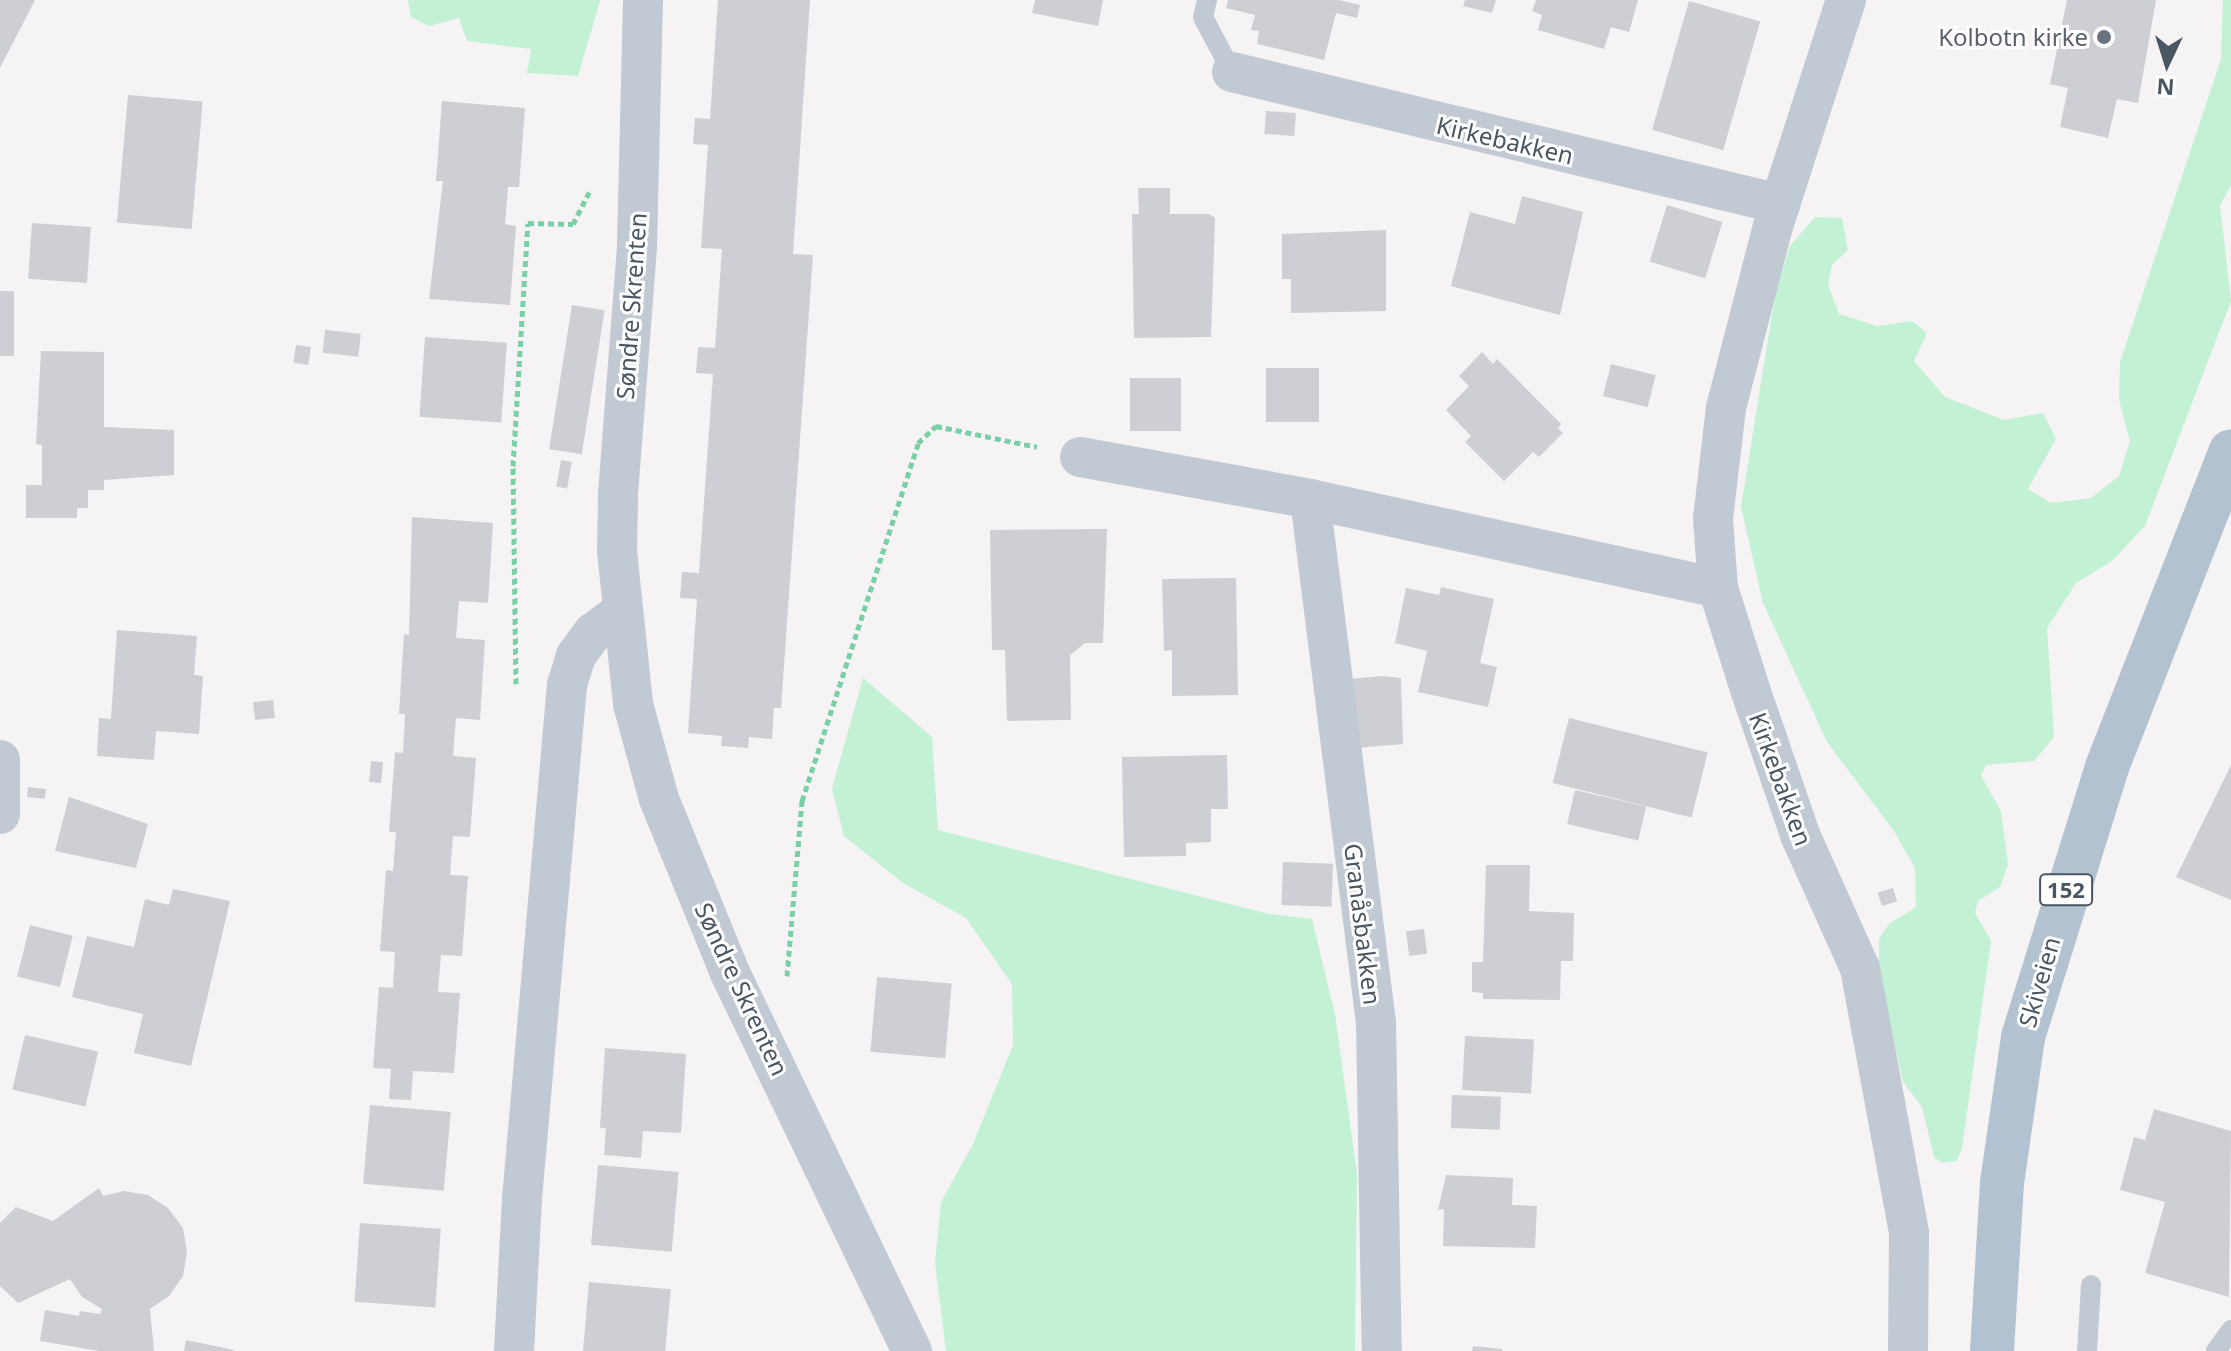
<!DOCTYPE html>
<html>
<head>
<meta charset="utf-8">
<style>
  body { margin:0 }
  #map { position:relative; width:2231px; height:1351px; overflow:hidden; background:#f5f3f3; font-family:"Noto Sans",sans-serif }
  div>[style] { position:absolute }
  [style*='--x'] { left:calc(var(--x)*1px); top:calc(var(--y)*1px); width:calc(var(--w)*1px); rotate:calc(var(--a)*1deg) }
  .green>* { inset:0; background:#c3f1d5 }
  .building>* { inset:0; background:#cdcfd5; transform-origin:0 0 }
  .path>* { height:5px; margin-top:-2.5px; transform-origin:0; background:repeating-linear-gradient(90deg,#7ad0a6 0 6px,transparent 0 10px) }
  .service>* { height:20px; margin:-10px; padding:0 10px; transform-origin:10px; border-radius:10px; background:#c1cad2 }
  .minor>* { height:40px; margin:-20px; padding:0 20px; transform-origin:20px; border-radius:20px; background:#c1cad2 }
  .primary>* { height:44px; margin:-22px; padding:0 22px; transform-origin:22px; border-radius:22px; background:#b3c2d1 }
  .dots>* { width:22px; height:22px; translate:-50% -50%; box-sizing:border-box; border:4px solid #fff; border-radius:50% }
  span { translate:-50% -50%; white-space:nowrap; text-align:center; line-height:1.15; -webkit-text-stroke:6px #fff; paint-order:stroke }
  .shield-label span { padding:2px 6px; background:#fff; border:2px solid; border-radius:6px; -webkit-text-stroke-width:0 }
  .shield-label { font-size:22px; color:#4a5661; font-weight:700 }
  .worship-label { font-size:24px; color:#5b616d }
  .right { translate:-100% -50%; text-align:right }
  .street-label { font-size:24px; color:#4a5661 }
  .north { position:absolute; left:2127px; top:24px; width:80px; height:80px; -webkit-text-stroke:6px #fff; paint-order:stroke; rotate:184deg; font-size:22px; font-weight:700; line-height:32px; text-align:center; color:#4a5661 }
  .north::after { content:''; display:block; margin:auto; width:28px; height:36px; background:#4a5661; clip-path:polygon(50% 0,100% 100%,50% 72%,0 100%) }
</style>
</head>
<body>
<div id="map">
  <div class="green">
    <div style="clip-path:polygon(408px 0,600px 0,600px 1px,578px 76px,527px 73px,531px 49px,467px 41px,459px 18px,429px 26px,411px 17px)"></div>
    <div style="clip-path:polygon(2223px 0,2231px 0,2231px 185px,2220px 205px,2231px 301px,2145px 526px,2112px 561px,2076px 583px,2047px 628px,2054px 737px,2034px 761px,1986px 765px,1981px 776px,2001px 811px,2008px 865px,2000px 887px,1978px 901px,1975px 913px,1991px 941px,1962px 1148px,1957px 1161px,1942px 1163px,1934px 1157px,1922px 1107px,1903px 1082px,1879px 976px,1879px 939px,1889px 924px,1916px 907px,1915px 868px,1894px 831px,1827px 742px,1763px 603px,1741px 507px,1775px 295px,1790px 246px,1815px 217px,1842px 218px,1848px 250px,1832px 265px,1828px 285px,1839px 314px,1877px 326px,1912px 321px,1927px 333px,1914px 361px,1945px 397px,2004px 420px,2043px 413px,2056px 439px,2028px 489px,2051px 503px,2091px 498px,2119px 476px,2130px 441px,2119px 400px,2120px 362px,2221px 59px)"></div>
    <div style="clip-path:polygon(863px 678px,932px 737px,938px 830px,1269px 914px,1312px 919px,1335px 1014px,1357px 1174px,1355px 1351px,946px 1351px,935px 1263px,941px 1202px,973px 1144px,1013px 1045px,1012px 984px,966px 918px,903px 883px,844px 836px,832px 789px)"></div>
  </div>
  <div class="building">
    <div style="clip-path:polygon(0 0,35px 0,0 68px)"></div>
    <div style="clip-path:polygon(718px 0,810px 0,793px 254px,813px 255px,781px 708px,774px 708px,772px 739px,749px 737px,748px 748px,721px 746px,722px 736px,688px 733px,697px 599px,680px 598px,682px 572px,699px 573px,713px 374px,696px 373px,698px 347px,715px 348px,722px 249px,701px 248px,708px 145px,693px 144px,695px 118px,710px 119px)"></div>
    <div style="clip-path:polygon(1035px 0,1103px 0,1098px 26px,1032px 13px)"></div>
    <div style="clip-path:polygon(1228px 0,1339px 0,1360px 5px,1357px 18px,1336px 13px,1324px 60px,1257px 44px,1259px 31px,1251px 30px,1255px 15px,1226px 8px)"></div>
    <div style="clip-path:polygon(1465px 0,1496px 0,1492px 13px,1463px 6px)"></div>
    <div style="clip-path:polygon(1536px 0,1638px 0,1629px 32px,1611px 27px,1604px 49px,1538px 30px,1542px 15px,1532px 11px)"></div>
    <div style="clip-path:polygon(2067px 0,2156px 0,2138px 103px,2117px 99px,2108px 138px,2060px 127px,2068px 88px,2050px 84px)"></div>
    <div style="left:1689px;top:1px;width:74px;height:134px;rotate:16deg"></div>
    <div style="left:128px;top:95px;width:75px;height:128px;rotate:5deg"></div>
    <div style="clip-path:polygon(442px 101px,525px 108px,519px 187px,508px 187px,505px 224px,516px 226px,510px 305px,429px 299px,443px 181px,436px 181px)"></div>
    <div style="left:1266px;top:111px;width:30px;height:23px;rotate:4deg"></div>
    <div style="clip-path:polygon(1138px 188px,1170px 188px,1170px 214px,1209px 214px,1215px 218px,1211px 337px,1134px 338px,1132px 214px,1139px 214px)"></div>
    <div style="clip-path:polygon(1522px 196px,1583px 212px,1560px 315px,1451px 286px,1470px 212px,1515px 224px)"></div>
    <div style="left:1667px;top:205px;width:58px;height:59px;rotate:17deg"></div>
    <div style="left:32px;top:223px;width:59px;height:56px;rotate:4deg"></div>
    <div style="clip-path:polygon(1386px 230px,1386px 311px,1291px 313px,1291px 279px,1282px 279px,1282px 234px)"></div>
    <div style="left:0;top:291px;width:14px;height:65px"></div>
    <div style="left:572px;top:305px;width:33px;height:146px;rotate:9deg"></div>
    <div style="left:325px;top:330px;width:36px;height:23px;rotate:6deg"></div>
    <div style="left:425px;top:337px;width:82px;height:80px;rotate:4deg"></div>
    <div style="left:296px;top:345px;width:15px;height:18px;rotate:8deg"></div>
    <div style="clip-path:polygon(41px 351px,104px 352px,104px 427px,174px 430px,174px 475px,104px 480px,104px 490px,88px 490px,88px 508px,77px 508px,77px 518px,26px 518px,26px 485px,42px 485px,42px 445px,36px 444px)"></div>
    <div style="clip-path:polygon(1482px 352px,1493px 364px,1497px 359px,1561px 424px,1558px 428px,1563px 433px,1539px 457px,1533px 452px,1504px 481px,1465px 442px,1471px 436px,1446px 410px,1469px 386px,1459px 376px)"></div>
    <div style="left:1611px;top:364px;width:46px;height:33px;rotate:14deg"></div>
    <div style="left:1266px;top:368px;width:53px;height:54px"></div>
    <div style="left:1130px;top:378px;width:51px;height:53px"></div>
    <div style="left:561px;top:460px;width:11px;height:27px;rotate:10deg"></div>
    <div style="clip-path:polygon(412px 517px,493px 523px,488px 603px,459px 601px,456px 638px,485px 640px,480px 720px,456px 718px,453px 756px,476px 758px,470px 837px,453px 836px,450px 875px,468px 876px,462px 956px,441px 955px,438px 992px,460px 993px,454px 1073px,413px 1071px,411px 1100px,389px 1099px,391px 1069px,373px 1068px,379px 987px,393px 988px,395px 952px,380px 951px,386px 870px,393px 871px,396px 832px,389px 832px,395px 752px,403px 753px,405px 714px,399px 714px,404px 634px,409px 635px)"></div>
    <div style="clip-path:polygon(1107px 529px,1103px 643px,1085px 643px,1070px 655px,1071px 720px,1007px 721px,1005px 650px,992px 650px,990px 530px)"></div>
    <div style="clip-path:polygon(1236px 578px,1238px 695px,1172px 696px,1172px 650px,1164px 651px,1162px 579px)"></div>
    <div style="clip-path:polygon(1441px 587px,1494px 599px,1480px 663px,1497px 667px,1488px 707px,1418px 692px,1427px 651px,1395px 643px,1406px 588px,1439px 595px)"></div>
    <div style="clip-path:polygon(117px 630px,197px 636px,194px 675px,203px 676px,199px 734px,156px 731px,154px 760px,97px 756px,99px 718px,111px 719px)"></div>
    <div style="clip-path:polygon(1382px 676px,1401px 678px,1403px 744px,1356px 748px,1350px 679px)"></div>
    <div style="left:273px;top:700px;width:18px;height:20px;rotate:84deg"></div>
    <div style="left:1569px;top:718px;width:143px;height:67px;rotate:14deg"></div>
    <div style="clip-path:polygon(1227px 755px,1228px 809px,1211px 809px,1211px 842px,1186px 843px,1186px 856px,1124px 857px,1122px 757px)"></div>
    <div style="left:371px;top:761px;width:12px;height:21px;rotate:5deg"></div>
    <div style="clip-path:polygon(2231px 765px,2231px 900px,2176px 877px)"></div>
    <div style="left:28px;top:787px;width:18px;height:10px;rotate:6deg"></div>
    <div style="left:1575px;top:790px;width:73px;height:35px;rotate:13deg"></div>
    <div style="clip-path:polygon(69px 797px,148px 824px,136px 868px,55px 851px)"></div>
    <div style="left:1283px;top:862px;width:50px;height:43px;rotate:2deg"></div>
    <div style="clip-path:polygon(1486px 865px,1530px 865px,1529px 911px,1574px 913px,1573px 961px,1561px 961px,1560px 1000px,1483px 999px,1483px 993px,1472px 992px,1472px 962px,1483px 962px)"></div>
    <div style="left:1893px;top:888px;width:14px;height:16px;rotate:73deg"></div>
    <div style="clip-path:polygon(173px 889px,230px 901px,191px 1066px,134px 1053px,143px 1014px,72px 997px,87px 936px,134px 947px,145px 899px,169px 905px)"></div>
    <div style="left:30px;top:925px;width:44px;height:53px;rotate:14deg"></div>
    <div style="left:1424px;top:929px;width:25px;height:18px;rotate:83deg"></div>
    <div style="left:877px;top:977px;width:75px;height:75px;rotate:5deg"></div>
    <div style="left:25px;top:1035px;width:75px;height:56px;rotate:13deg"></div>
    <div style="left:1465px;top:1036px;width:69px;height:54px;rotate:3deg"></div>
    <div style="clip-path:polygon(605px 1048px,686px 1054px,681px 1133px,643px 1131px,641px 1158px,604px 1155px,606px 1128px,600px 1128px)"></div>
    <div style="left:1452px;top:1095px;width:49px;height:33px;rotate:2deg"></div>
    <div style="left:370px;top:1105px;width:81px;height:79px;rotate:5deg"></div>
    <div style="clip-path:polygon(2154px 1109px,2231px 1131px,2229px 1297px,2145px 1273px,2165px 1202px,2120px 1190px,2134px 1137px,2145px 1140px)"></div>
    <div style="left:598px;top:1165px;width:81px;height:80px;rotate:5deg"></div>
    <div style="clip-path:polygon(1446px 1175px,1513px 1178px,1512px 1205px,1537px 1206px,1535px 1248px,1443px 1246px,1444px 1209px,1438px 1210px)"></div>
    <div style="clip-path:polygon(99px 1188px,103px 1196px,124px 1191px,148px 1195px,168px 1208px,183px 1228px,187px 1252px,183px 1276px,169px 1296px,150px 1309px,154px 1351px,99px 1351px,40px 1341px,45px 1310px,79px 1316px,80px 1311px,100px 1314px,102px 1309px,82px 1297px,70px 1279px,18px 1303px,0 1286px,0 1223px,16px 1207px,53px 1221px)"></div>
    <div style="left:360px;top:1223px;width:81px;height:79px;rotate:4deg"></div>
    <div style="left:589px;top:1282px;width:82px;height:69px;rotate:5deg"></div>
    <div style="clip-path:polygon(186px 1340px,234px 1350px,234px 1351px,184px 1351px)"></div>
    <div style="clip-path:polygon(1473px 1346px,1502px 1349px,1502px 1351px,1472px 1351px)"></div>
  </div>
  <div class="path">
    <div style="--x:516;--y:684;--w:218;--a:-90.8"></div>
    <div style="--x:513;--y:466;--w:243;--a:-86.5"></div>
    <div style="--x:528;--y:223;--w:45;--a:1.3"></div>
    <div style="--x:573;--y:224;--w:36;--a:-63"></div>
    <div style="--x:787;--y:976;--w:176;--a:-85.1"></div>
    <div style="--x:802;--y:801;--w:376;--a:-72"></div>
    <div style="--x:918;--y:443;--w:25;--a:-43"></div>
    <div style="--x:936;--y:426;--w:103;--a:11.7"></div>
  </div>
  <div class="service">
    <div style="--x:1207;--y:0;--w:17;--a:103"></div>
    <div style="--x:1203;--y:17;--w:62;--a:62.2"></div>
    <div style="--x:2087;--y:1351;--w:66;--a:-86.5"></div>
    <div style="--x:2216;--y:1351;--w:26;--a:-54"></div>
  </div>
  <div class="minor">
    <div style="--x:643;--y:0;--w:247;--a:91.4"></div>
    <div style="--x:637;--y:247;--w:250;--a:94.4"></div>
    <div style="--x:618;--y:496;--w:55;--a:91"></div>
    <div style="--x:617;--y:551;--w:154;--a:84"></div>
    <div style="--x:633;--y:704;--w:98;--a:74.7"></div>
    <div style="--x:659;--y:799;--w:188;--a:67.8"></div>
    <div style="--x:730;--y:973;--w:420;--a:64.3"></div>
    <div style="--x:1846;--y:0;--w:237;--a:107.9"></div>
    <div style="--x:1773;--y:226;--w:188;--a:104.5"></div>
    <div style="--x:1726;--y:408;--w:112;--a:96.7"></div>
    <div style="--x:1713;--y:519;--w:69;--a:85.9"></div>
    <div style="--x:1718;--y:588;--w:109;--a:72.4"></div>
    <div style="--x:1751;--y:692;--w:153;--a:71"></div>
    <div style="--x:1801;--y:837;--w:144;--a:65.8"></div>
    <div style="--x:1860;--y:968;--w:269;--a:79.5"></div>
    <div style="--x:1909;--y:1233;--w:118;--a:90.5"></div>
    <div style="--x:1232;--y:72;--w:564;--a:13.54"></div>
    <div style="--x:1080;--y:457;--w:234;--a:10.3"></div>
    <div style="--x:1310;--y:499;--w:418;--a:12.3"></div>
    <div style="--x:1310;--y:499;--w:528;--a:82.82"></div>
    <div style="--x:1376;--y:1023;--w:328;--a:89"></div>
    <div style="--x:0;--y:760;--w:54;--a:90"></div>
    <div style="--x:514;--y:1351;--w:152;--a:-87"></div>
    <div style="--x:522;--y:1199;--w:516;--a:-85"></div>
    <div style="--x:567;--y:685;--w:30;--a:-73"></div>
    <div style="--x:576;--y:656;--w:29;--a:-54"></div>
    <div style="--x:593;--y:633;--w:36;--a:-37"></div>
  </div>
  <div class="primary">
    <div style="--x:1992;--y:1351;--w:168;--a:-86.6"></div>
    <div style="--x:2002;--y:1183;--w:148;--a:-81.8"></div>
    <div style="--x:2023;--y:1037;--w:283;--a:-72.7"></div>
    <div style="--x:2107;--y:767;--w:339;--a:-68.6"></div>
  </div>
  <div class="dots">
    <div style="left:2104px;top:37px;background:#6b7280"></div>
  </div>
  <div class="shield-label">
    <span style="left:2066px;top:890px">152</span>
  </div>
  <div class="worship-label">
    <span class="right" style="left:2088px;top:37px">Kolbotn kirke</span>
  </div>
  <div class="street-label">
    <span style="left:1505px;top:140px;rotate:13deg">Kirkebakken</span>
    <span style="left:631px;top:306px;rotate:-86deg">Søndre Skrenten</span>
    <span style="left:1781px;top:779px;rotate:70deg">Kirkebakken</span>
    <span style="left:1363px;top:924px;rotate:83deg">Granåsbakken</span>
    <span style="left:2039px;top:982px;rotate:-74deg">Skiveien</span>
    <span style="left:742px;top:989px;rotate:65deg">Søndre Skrenten</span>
  </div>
  <div class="north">N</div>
</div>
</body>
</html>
